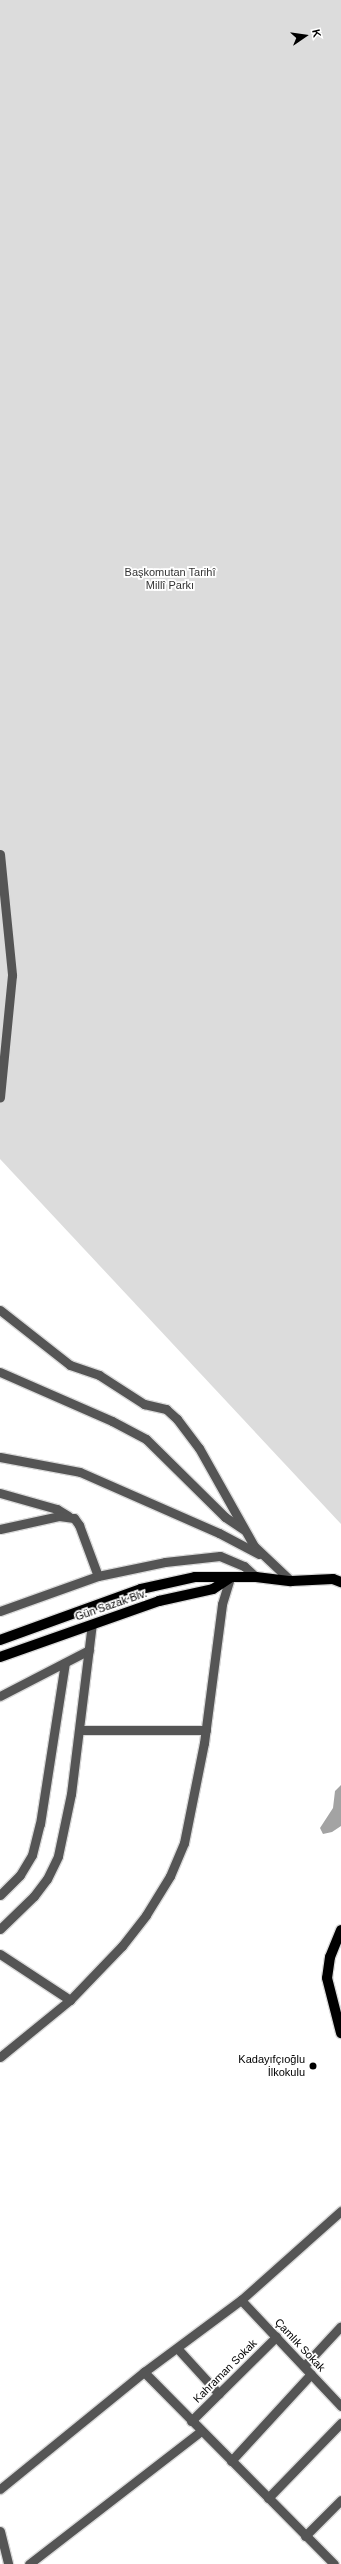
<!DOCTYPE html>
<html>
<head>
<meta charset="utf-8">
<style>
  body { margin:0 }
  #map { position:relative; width:341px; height:2564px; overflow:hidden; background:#fff; font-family:Arial,sans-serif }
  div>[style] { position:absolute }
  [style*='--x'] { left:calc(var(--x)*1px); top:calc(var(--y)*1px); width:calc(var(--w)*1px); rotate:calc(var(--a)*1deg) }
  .green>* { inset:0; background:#dcdcdc }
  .water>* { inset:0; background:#a3a3a3 }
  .roads { filter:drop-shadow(1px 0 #dbdbdb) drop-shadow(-1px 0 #dbdbdb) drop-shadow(0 1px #dbdbdb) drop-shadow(0 -1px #dbdbdb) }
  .minor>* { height:9px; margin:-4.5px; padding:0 4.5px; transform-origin:4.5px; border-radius:4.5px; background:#555 }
  .major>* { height:10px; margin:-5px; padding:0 5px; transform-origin:5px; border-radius:5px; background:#000 }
  .dots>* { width:11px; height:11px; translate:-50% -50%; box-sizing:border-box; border:2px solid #fff; border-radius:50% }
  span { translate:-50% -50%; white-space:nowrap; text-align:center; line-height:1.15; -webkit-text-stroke:3.5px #fff; paint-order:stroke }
  .park-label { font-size:11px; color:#333 }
  .street-label { font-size:11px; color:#000 }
  .poi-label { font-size:11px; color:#000 }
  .right { translate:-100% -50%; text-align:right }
  .north { position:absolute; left:285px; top:16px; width:40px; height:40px; -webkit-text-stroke:3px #fff; paint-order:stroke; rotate:77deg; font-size:11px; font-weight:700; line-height:16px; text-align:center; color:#000 }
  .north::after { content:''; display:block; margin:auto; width:14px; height:18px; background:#000; clip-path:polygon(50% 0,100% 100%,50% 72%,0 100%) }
</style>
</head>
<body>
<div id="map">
  <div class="green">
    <div style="clip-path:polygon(0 0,341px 0,341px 1524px,0 1159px)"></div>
  </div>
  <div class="water">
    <div style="clip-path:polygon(341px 1785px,341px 1826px,332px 1832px,323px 1834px,320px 1828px,333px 1808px,335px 1791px)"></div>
  </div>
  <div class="roads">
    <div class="minor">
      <div style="--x:0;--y:854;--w:122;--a:84.3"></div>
      <div style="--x:12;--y:975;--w:123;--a:95.6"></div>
      <div style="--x:0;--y:1310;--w:89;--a:38.2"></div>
      <div style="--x:70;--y:1365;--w:31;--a:19"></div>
      <div style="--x:99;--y:1375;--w:54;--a:32.8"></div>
      <div style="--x:144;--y:1404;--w:23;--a:13"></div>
      <div style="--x:166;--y:1409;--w:15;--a:42"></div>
      <div style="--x:177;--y:1419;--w:36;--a:53"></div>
      <div style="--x:199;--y:1448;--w:112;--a:60.7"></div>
      <div style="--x:254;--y:1546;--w:51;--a:43.4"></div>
      <div style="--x:0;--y:1372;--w:122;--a:23.6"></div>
      <div style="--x:112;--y:1421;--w:38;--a:28"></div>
      <div style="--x:146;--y:1439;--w:111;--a:44.6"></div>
      <div style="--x:225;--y:1517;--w:23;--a:34"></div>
      <div style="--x:0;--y:1457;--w:81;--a:10.6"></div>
      <div style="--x:80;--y:1472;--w:152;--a:23.7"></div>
      <div style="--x:219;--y:1533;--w:45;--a:27.7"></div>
      <div style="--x:0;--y:1493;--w:59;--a:15.7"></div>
      <div style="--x:57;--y:1509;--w:13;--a:32"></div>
      <div style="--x:0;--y:1529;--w:60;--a:-12.4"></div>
      <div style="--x:59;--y:1516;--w:15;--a:8"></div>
      <div style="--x:74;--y:1518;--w:9;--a:54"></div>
      <div style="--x:79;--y:1525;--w:54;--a:69.6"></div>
      <div style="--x:0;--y:1611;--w:104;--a:-19.7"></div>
      <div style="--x:98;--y:1576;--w:68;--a:-11.8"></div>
      <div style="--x:165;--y:1562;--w:55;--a:-6.2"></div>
      <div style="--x:220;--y:1556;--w:26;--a:23"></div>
      <div style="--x:244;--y:1566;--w:16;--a:43"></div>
      <div style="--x:0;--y:1696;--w:100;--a:-27.3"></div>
      <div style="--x:81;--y:1730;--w:125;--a:0"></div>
      <div style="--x:0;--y:1895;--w:28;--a:-45"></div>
      <div style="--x:20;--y:1875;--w:23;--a:-59"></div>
      <div style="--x:32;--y:1855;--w:32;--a:-76"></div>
      <div style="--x:40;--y:1824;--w:163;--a:-81.2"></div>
      <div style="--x:0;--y:1929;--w:47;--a:-44.1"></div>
      <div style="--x:34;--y:1896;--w:21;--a:-53"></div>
      <div style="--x:47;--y:1879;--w:25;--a:-64"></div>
      <div style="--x:58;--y:1856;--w:63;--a:-78.2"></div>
      <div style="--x:71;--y:1794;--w:171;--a:-83"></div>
      <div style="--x:0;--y:1954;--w:84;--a:33.3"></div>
      <div style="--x:0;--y:2057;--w:90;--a:-39.2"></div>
      <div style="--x:70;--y:2000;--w:75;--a:-46.1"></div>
      <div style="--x:122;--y:1946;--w:39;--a:-52"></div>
      <div style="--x:146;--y:1915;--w:46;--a:-58.4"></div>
      <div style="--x:170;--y:1876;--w:36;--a:-67"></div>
      <div style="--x:184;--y:1843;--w:102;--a:-78.7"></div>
      <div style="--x:204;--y:1743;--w:140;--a:-82.6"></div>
      <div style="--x:222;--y:1604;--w:27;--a:-73"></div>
      <div style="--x:241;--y:2300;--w:146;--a:46.7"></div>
      <div style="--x:177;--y:2348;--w:62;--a:47.6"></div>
      <div style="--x:304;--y:2366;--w:54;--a:-47.2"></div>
      <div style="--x:144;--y:2372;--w:270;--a:45.3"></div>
      <div style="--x:191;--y:2421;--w:120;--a:-44.7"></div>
      <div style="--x:231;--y:2461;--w:118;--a:-47.4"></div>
      <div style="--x:0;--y:2489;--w:186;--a:-39.1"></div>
      <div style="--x:144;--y:2372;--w:121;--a:-36.6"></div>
      <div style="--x:241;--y:2300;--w:134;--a:-41.7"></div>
      <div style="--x:268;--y:2498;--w:105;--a:-45.8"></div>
      <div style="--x:0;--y:2531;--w:34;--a:76"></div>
      <div style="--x:305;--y:2536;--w:51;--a:-45"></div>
      <div style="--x:29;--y:2564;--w:217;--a:-37.7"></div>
    </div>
    <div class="major">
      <div style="--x:0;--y:1640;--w:150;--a:-19.9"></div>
      <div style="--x:141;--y:1589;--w:55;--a:-12.5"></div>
      <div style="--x:195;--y:1577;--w:61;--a:0"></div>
      <div style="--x:256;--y:1577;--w:35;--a:7"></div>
      <div style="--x:291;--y:1581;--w:42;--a:-2.7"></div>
      <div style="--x:333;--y:1579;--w:9;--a:21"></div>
      <div style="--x:0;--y:1657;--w:169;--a:-19.4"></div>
      <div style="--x:159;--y:1601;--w:55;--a:-12.5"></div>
      <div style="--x:213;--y:1589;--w:20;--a:-33"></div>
      <div style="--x:341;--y:1930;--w:29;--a:112"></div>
      <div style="--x:330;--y:1957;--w:21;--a:98"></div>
      <div style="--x:327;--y:1978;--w:57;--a:75.7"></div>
    </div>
  </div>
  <div class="dots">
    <div style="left:313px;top:2066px;background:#000"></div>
  </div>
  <div class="park-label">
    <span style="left:170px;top:579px">Başkomutan Tarihî<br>Millî Parkı</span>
  </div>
  <div class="street-label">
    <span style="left:111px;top:1605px;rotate:-19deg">Gün Sazak Blv.</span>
    <span style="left:300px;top:2345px;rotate:47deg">Çamlık Sokak</span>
    <span style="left:225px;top:2371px;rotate:-45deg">Kahraman Sokak</span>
  </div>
  <div class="poi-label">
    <span class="right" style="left:305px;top:2066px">Kadayıfçıoğlu<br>İlkokulu</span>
  </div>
  <div class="north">K</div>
</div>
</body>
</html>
